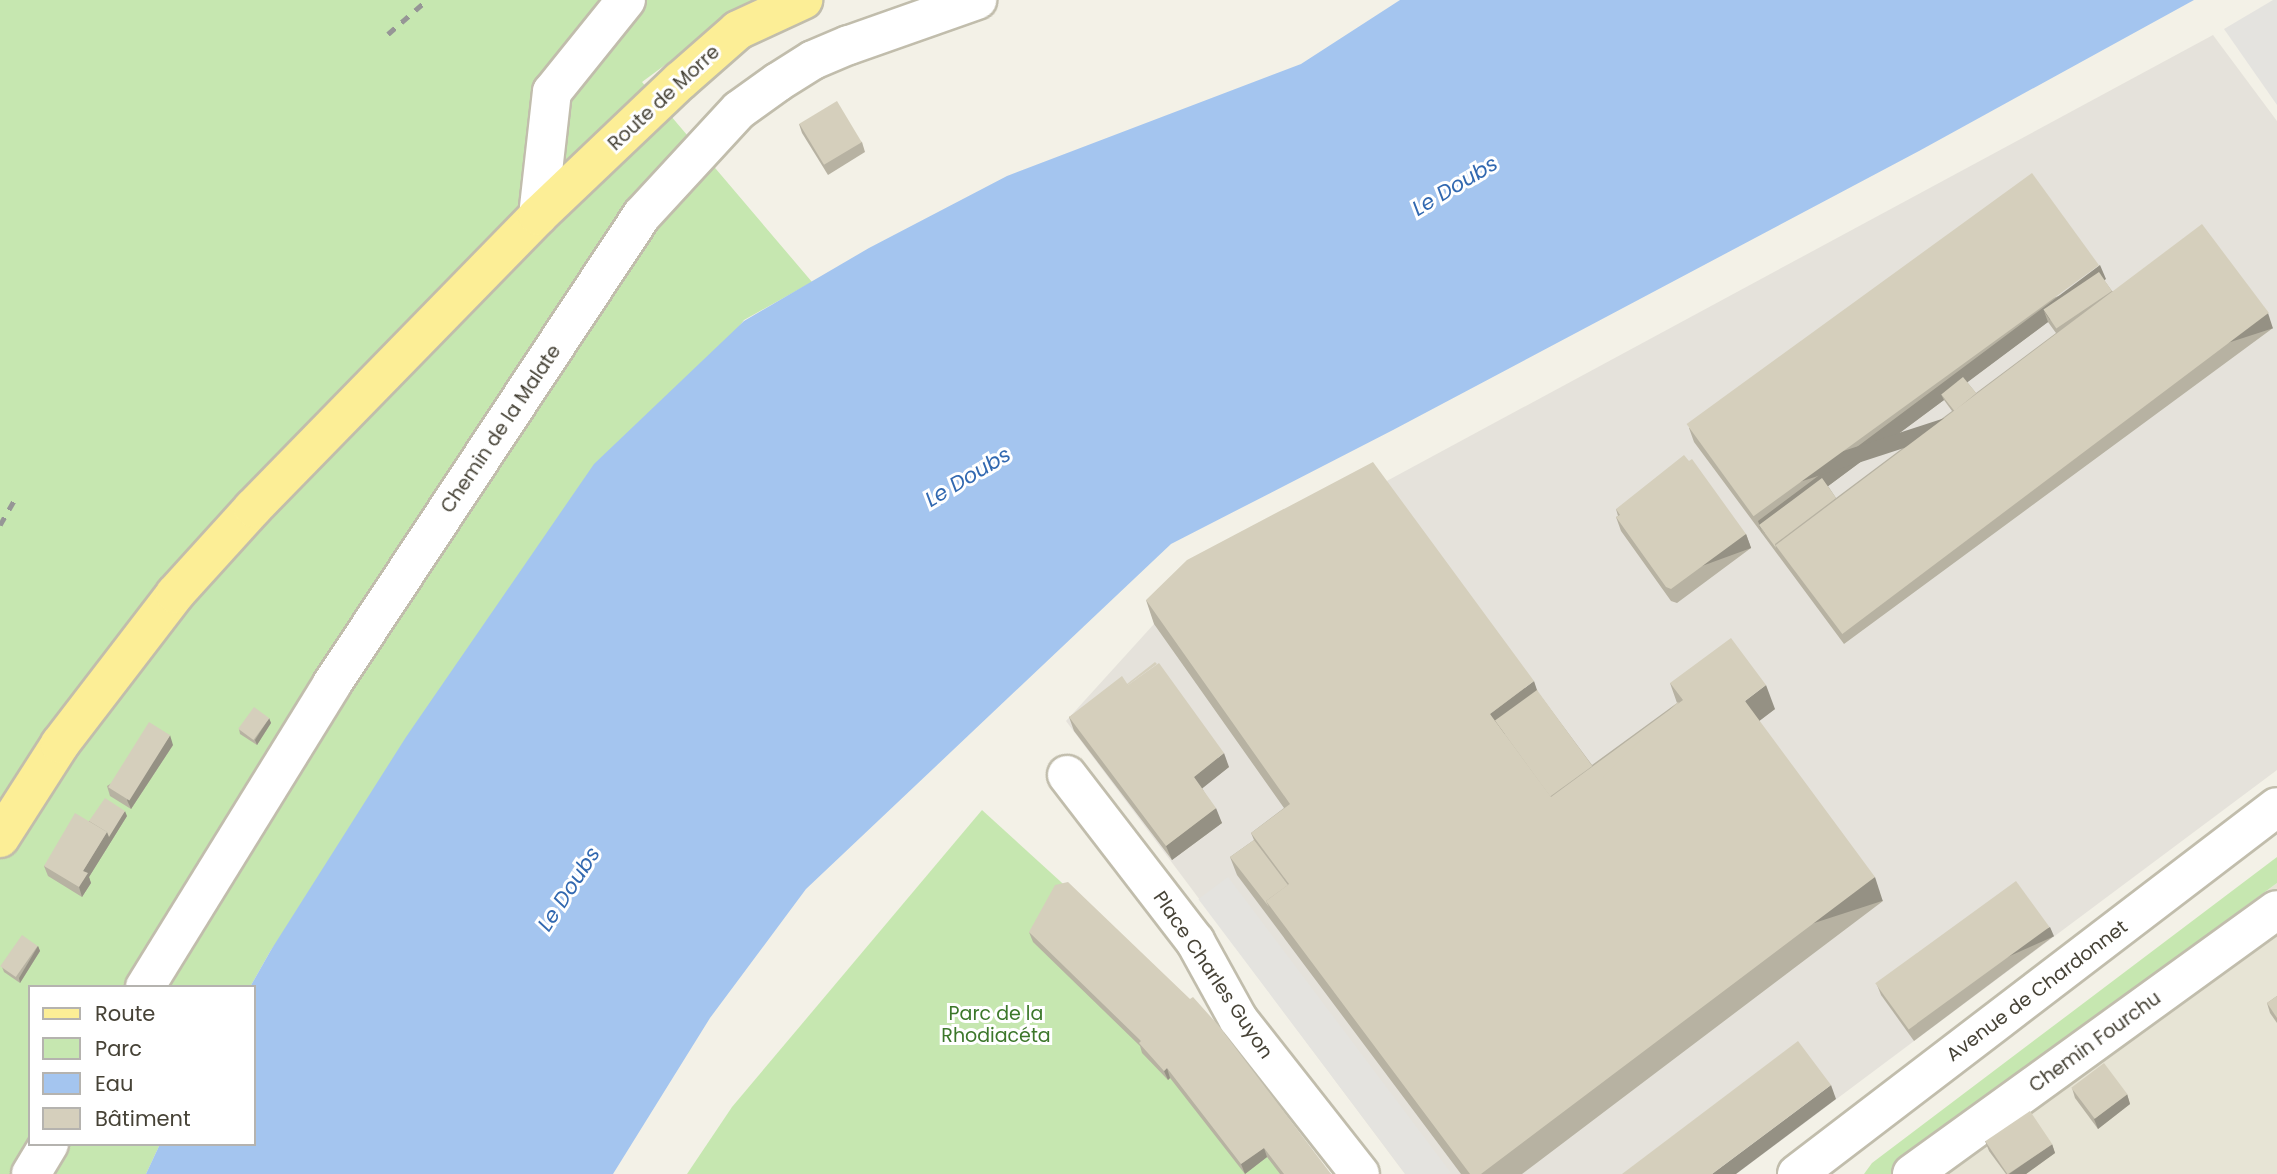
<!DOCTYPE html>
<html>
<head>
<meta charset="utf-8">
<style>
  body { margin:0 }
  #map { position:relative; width:2277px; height:1174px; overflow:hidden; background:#f3f1e7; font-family:Poppins,sans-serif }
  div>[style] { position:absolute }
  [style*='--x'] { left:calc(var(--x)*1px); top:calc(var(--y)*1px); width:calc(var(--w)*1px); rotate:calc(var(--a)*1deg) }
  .residential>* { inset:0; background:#e7e4d5 }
  .industrial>* { inset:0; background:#e5e2db }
  .green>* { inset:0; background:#c6e7b0 }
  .parking>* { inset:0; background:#e4e3df; transform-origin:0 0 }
  .water>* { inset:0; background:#a4c5ef }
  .roads { filter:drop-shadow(2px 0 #c1bdac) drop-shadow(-2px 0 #c1bdac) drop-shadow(0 2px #c1bdac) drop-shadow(0 -2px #c1bdac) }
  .minor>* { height:38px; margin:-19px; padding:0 19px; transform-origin:19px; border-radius:19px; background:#fff }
  .major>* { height:38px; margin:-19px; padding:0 19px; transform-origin:19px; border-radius:19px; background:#fcee96 }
  .rail>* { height:5px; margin-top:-2.5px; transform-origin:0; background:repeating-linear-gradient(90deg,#969696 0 9px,transparent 0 18px) }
  .wall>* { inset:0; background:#b7b2a2 }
  .shaded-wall>* { inset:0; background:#959184; transform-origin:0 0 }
  .building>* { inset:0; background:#d5cfbc; transform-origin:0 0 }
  span { translate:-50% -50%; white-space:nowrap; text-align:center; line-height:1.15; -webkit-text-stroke:6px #fff; paint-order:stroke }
  .street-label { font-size:19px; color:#464236 }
  .park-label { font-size:19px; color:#3c772a }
  .water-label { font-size:21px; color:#3168b0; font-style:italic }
  .legend { position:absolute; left:28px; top:985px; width:228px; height:161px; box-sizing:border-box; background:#fff; border:2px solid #b5b3af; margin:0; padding:9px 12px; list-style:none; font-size:21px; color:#464236 }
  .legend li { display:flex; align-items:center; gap:14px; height:35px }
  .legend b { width:35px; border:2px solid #b5b3af }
</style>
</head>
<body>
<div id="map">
  <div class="residential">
    <div style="clip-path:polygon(2277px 883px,2277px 1174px,1891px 1174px,1937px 1134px)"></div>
  </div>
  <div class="industrial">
    <div style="clip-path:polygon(2213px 35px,2277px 121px,2277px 770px,1736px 1174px,1405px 1174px,1066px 721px,1154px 624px,1196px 584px)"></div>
  </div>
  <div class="green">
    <div style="clip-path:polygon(0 0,753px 0,642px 82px,812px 282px,744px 320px,271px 950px,250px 987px,30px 987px,30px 1144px,160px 1144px,146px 1174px,0 1174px)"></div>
    <div style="clip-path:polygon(982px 810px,1072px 892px,1326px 1174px,687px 1174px,732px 1107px)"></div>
    <div style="clip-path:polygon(2277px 857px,2277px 883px,1937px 1134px,1891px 1174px,1864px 1174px,1872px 1163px)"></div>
  </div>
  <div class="parking">
    <div style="clip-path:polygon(2273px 0,2277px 0,2277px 105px,2224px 29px)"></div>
    <div style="left:1228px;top:877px;width:370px;height:37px;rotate:53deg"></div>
  </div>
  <div class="water">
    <div style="clip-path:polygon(1400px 0,2194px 0,1919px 151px,1393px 430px,1171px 544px,806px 889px,710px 1018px,613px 1174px,146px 1174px,160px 1144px,254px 1144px,254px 987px,250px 987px,271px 950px,406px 737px,594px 464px,744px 321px,869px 248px,1007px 176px,1301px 64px)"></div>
  </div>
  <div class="roads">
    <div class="minor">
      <div style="--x:538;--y:216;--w:125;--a:-83.6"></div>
      <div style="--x:552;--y:92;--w:118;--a:-51.2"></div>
      <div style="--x:1067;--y:775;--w:210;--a:52.4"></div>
      <div style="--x:1195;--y:941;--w:89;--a:61.1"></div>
      <div style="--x:1238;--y:1019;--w:197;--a:51.8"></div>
      <div style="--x:145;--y:987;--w:356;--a:-58.3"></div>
      <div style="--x:332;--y:684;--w:562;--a:-56.54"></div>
      <div style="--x:642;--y:215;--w:143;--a:-47.3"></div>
      <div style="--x:739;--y:110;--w:48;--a:-35.7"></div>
      <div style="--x:778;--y:82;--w:41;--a:-32.2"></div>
      <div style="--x:813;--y:60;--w:39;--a:-23"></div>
      <div style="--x:849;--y:45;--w:136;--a:-19.4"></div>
      <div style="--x:31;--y:1174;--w:35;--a:-59"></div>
      <div style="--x:1797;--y:1174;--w:604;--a:-37.4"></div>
      <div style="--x:1912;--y:1174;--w:450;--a:-35.9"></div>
    </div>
    <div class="major">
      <div style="--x:0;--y:838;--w:112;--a:-57.4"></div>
      <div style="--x:60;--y:744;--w:189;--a:-52.5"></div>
      <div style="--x:175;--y:594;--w:116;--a:-47.8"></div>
      <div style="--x:253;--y:508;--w:408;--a:-45.7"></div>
      <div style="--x:538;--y:216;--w:196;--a:-43.6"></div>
      <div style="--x:680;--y:81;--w:77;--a:-41.3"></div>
      <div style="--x:738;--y:30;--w:72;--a:-24.8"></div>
    </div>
  </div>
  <div class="rail">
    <div style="--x:388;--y:34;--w:52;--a:-41.1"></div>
    <div style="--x:0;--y:525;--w:34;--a:-60"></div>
  </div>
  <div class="wall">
    <div style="clip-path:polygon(799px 124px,862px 142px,865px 152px,828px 175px,802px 133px)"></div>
    <div style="clip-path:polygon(evenodd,2106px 279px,2104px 280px,2112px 291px,2273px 328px,1844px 644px,1694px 442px,1689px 428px,2106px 279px,2048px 322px,2056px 333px,1976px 393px,1967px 382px,2048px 322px,2106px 279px,1944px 400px,1952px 411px,1836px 498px,1828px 486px,1944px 400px)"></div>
    <div style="clip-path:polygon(1616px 509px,1746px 534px,1751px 548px,1677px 603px,1671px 601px,1621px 531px,1616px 517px,1618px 516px)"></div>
    <div style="clip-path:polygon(1146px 600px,1537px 691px,1592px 765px,1677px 703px,1670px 683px,1775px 709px,1759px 721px,1883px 901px,1522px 1174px,1461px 1174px,1237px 875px,1230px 857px,1254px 840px,1251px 833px,1284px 808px,1154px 624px)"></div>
    <div style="clip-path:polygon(1127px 684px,1229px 767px,1202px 788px,1222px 823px,1172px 860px,1074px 731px,1069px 717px)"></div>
    <div style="clip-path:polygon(269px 718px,271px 723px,257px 745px,240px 734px,239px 729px)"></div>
    <div style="clip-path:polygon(173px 745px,131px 809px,110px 796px,107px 786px)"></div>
    <div style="clip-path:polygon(127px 816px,89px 877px,91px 883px,82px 897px,48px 876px,44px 866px,89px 821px)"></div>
    <div style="clip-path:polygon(1029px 932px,1331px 1174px,1280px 1174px,1267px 1157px,1245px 1174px,1170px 1078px,1168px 1080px,1142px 1053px,1140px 1046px,1033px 942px)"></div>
    <div style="clip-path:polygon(2054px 936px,1914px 1041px,1881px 995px,1877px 985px)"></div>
    <div style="clip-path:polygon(38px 946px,40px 951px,20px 983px,4px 972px,2px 967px)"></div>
    <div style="clip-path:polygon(2277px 996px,2277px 1023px,2270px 1013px,2267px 1003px)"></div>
    <div style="clip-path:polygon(2072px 1088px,2127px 1094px,2130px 1104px,2098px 1129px,2075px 1098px)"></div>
    <div style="clip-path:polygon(1985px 1141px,2052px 1144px,2055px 1153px,2026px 1174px,2006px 1174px,1989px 1151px)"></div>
  </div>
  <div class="shaded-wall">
    <div style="clip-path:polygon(2100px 265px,2106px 279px,2050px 320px,2044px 311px,2048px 322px,1945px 399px,1941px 394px,1944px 400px,1765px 533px,1759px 525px,1763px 535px,1758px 521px)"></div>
    <div style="left:2268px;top:313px;width:16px;height:533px;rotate:72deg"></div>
    <div style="left:1746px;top:534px;width:15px;height:93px;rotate:70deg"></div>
    <div style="clip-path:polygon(1534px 681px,1542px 705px,1502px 736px,1490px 714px)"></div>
    <div style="clip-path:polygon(1766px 685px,1775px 709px,1754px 725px,1745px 701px)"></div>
    <div style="clip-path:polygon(269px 718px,271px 723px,257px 745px,255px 740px)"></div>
    <div style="clip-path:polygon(170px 735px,173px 745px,131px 809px,127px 800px)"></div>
    <div style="clip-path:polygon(1224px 753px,1229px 767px,1199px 791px,1194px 777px)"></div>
    <div style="clip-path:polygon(1216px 808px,1222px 823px,1172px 860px,1166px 846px)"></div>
    <div style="clip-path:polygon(125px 811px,127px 816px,89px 877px,91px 883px,82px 897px,79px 887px,83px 871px,107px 832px)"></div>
    <div style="left:1875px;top:877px;width:25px;height:493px;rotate:72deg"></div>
    <div style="left:2050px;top:927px;width:10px;height:174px;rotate:66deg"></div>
    <div style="clip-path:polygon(38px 946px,40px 951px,20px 983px,19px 978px)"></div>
    <div style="clip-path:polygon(1167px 1068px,1170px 1078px,1168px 1080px,1164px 1071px)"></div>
    <div style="clip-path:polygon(1831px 1085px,1836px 1099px,1736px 1174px,1712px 1174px)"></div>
    <div style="clip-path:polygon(2127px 1094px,2130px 1104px,2098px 1129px,2094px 1119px)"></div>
    <div style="clip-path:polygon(2052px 1144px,2055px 1153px,2026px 1174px,2009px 1174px)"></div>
    <div style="clip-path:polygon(1264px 1148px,1267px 1157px,1245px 1174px,1241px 1164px)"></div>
  </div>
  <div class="building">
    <div style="left:837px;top:101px;width:48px;height:44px;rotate:59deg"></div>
    <div style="left:2032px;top:173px;width:114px;height:427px;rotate:54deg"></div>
    <div style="left:2202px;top:224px;width:111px;height:534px;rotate:53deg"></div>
    <div style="left:2099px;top:272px;width:23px;height:67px;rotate:56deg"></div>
    <div style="left:1963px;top:377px;width:21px;height:28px;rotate:51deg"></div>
    <div style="clip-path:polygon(1684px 455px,1689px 461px,1692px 459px,1746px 534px,1671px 589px,1666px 587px,1616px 517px,1620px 515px,1616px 509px)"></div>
    <div style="clip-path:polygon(1373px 462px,1534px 681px,1490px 714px,1551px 797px,1683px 700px,1670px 683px,1731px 638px,1766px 685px,1745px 701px,1875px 877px,1481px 1174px,1470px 1174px,1266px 901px,1289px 884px,1251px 833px,1290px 804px,1146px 600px,1187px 560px)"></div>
    <div style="clip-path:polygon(1822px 478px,1836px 498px,1775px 544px,1776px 548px,1759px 525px)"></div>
    <div style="clip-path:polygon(1155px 662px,1157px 664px,1128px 685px,1127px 684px)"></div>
    <div style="clip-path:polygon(1159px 663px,1224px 753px,1194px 777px,1216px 808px,1166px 846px,1069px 717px,1122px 676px,1128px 685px)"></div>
    <div style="left:1537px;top:690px;width:94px;height:52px;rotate:54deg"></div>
    <div style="left:1678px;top:702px;width:1px;height:107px;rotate:45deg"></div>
    <div style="left:254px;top:707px;width:19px;height:27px;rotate:36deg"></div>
    <div style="left:149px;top:722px;width:25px;height:77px;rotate:32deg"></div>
    <div style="clip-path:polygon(105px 798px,125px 811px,109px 837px,107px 832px,89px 821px)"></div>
    <div style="clip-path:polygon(75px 813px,107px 832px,83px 871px,88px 873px,79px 887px,44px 866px)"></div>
    <div style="clip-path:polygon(1254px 840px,1288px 885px,1266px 901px,1269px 907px,1230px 857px)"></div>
    <div style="left:2016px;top:881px;width:57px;height:174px;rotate:54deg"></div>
    <div style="clip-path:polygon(1068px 882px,1190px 999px,1193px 997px,1218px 1025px,1331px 1174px,1284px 1174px,1264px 1148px,1241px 1164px,1167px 1068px,1164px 1071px,1139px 1043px,1141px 1041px,1029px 932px,1055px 885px)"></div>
    <div style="left:22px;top:935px;width:19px;height:38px;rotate:35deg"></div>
    <div style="clip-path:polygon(2277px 996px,2277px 1018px,2267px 1003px)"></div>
    <div style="clip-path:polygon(1798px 1041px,1831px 1085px,1712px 1174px,1622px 1174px)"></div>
    <div style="left:2104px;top:1063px;width:39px;height:41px;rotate:53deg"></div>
    <div style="left:2030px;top:1111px;width:40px;height:54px;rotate:56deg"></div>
  </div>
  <div class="street-label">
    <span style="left:664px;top:98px;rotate:-43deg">Route de Morre</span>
    <span style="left:501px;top:429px;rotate:-56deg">Chemin de la Malate</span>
    <span style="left:1213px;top:975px;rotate:56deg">Place Charles Guyon</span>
    <span style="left:2037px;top:991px;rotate:-37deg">Avenue de Chardonnet</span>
    <span style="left:2095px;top:1042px;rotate:-36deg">Chemin Fourchu</span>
  </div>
  <div class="park-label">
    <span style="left:996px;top:1025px">Parc de la<br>Rhodiacéta</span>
  </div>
  <div class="water-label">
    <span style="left:1455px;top:186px;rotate:-31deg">Le Doubs</span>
    <span style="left:968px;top:477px;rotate:-31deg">Le Doubs</span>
    <span style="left:569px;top:889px;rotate:-57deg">Le Doubs</span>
  </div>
  <ul class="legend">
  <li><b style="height:9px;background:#fcee96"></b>Route</li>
  <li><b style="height:19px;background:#c6e7b0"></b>Parc</li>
  <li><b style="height:19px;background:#a4c5ef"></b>Eau</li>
  <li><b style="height:19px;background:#d5cfbc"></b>Bâtiment</li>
  </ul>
</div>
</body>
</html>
